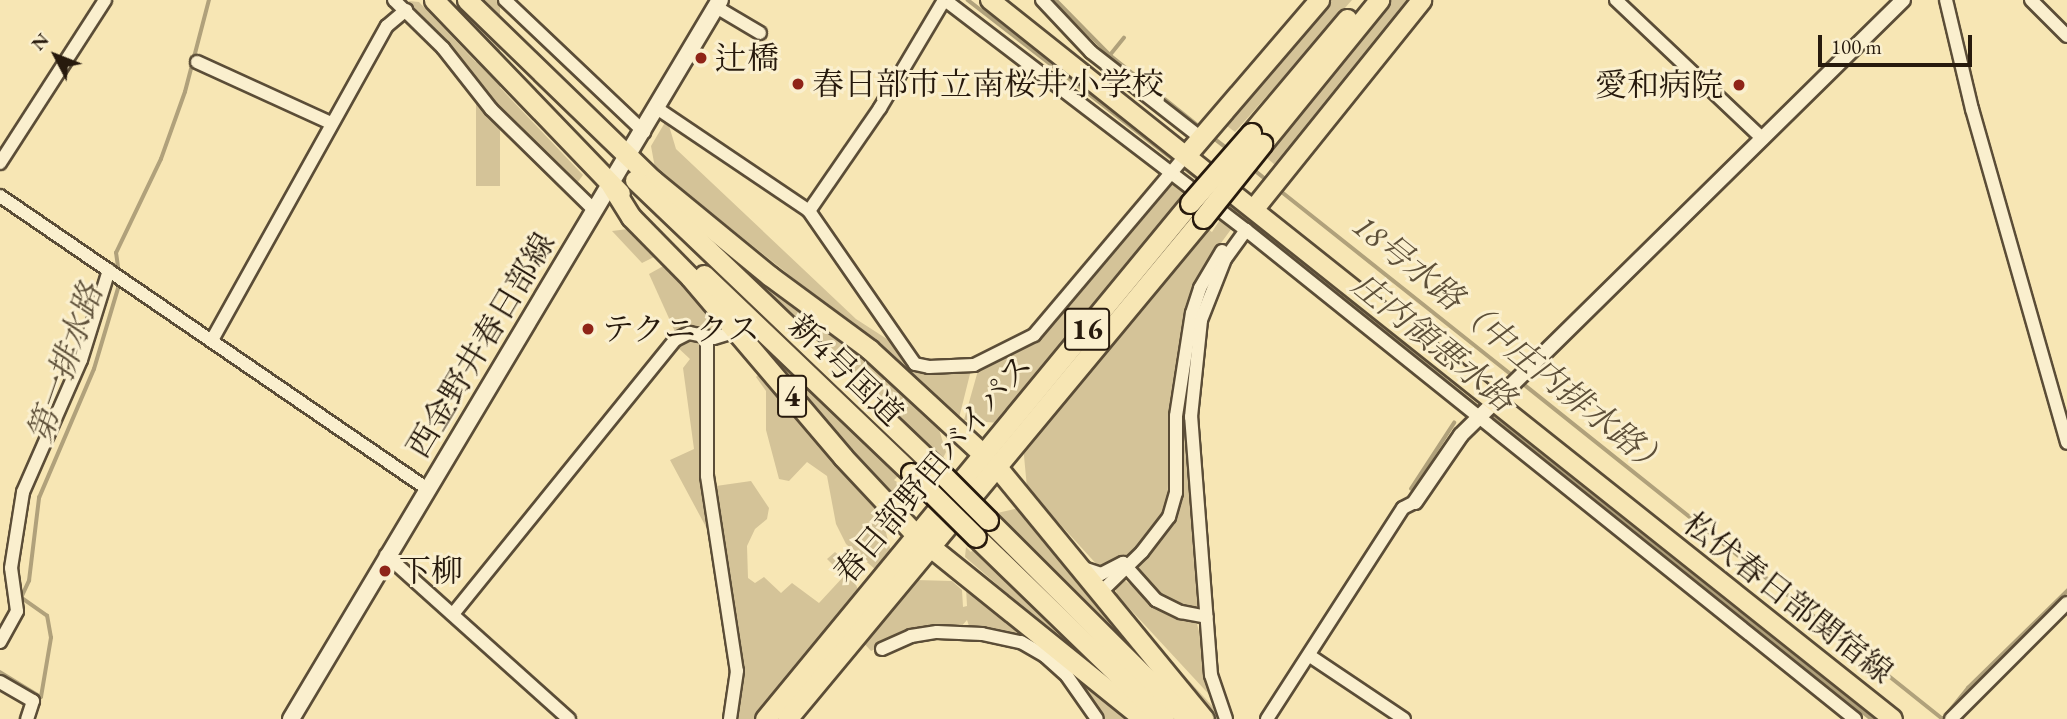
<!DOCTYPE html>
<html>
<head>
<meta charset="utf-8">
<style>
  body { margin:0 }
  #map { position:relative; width:2067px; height:719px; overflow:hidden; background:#f7e6b4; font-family:"EB Garamond","Noto Serif JP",serif }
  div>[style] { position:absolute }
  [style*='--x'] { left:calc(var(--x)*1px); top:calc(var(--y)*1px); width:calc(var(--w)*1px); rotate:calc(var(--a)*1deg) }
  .green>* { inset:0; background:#d4c398; transform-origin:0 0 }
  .stream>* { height:3.5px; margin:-1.75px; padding:0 1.75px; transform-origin:1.75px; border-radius:1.75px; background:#b0a17b }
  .roads { filter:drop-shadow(2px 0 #5b4d37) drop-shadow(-2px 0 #5b4d37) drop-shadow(0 2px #5b4d37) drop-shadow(0 -2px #5b4d37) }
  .minor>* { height:12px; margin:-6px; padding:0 6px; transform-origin:6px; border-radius:6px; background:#faefce }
  .tertiary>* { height:14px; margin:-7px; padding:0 7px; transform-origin:7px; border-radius:7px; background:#faefce }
  .secondary>* { height:16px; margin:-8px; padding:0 8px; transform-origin:8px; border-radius:8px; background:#faefce }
  .primary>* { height:18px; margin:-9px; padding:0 9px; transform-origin:9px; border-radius:9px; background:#f7e6b4 }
  .trunk>* { height:19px; margin:-9.5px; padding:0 9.5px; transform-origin:9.5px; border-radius:9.5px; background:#f7e6b4 }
  .bridges { filter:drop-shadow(2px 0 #271a0d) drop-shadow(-2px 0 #271a0d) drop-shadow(0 2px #271a0d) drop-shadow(0 -2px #271a0d) }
  .trunk-bridge>* { height:19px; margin:-9.5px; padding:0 9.5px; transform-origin:9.5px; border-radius:9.5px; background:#f7e6b4 }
  .dots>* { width:19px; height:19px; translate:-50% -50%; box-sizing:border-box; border:4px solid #faefce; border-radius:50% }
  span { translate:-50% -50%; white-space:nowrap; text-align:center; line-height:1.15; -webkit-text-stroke:6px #faefce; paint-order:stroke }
  .shield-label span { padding:2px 5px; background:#faefce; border:2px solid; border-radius:5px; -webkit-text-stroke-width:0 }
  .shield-label { font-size:30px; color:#271a0d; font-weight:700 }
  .poi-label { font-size:32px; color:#271a0d }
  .left { translate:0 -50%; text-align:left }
  .right { translate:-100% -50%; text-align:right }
  .street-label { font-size:32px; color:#271a0d }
  .water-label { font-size:33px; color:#5e5039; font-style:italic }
  .north { position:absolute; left:21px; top:21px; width:70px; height:70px; -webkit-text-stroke:5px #faefce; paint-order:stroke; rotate:312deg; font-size:19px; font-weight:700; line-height:28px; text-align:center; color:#271a0d }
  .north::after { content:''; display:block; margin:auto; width:24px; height:32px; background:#271a0d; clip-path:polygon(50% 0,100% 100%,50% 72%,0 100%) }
  .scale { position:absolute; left:1818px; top:35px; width:154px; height:32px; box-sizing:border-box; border:4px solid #271a0d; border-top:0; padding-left:9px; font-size:21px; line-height:24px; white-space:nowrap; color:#271a0d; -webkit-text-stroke:5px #faefce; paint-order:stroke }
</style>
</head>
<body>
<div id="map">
  <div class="green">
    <div style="left:476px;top:0;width:24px;height:186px"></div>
    <div style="clip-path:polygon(1326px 0,1352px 0,1235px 132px,1227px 126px,1228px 115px)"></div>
    <div style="clip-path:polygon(1388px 0,1414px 0,1276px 166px,1266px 157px)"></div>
    <div style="clip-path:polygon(409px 1px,419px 2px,583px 175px,575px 186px,499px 111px,407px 7px)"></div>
    <div style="clip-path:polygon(667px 119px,676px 149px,856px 319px,938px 372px,971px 370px,959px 418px,886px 352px,655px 168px,651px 146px)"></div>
    <div style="clip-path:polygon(1178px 182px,1185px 189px,1160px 228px,998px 423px,964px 420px,979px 367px,1050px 325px,1166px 186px)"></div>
    <div style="clip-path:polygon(1221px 218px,1232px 228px,1210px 258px,1190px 303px,1171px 411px,1167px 508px,1159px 526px,1128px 562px,1119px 558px,1100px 568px,1027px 488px,1023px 445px,1203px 226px,1212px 232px)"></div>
    <div style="clip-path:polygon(628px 229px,656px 256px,642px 263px,612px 231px)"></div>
    <div style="clip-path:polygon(1226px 253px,1195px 366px,1201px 600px,1198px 606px,1187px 609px,1158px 596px,1138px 566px,1167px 533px,1179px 507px,1180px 414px,1200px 297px)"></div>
    <div style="clip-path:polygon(667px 264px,726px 332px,677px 336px,649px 274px)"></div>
    <div style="clip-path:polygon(747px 275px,872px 360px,937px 423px,946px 452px,941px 462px)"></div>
    <div style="clip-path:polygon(686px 337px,703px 339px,700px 395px,721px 583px,713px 540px,670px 460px,694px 449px,683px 368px,690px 359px,675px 345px)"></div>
    <div style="clip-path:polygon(754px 337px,900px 474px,894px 480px,900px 484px,890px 497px)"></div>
    <div style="clip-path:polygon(760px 373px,881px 513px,891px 552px,876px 570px,846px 544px,836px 524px,827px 476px,807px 462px,789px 481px,779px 479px,766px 430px,766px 391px,756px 377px)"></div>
    <div style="clip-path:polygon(751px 481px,769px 508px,767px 519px,755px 529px,747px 546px,748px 578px,755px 583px,764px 577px,781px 593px,792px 583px,819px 603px,844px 576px,827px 559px,835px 552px,846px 561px,859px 592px,754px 719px,727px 719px,736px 642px,716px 486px)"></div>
    <div style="clip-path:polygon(1023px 507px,1185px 703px,993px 514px)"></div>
    <div style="clip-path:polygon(966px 547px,971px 552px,974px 548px,1144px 711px,965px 557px)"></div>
    <div style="clip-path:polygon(1123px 579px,1169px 614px,1197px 624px,1217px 703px,1117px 595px,1115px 586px)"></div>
    <div style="clip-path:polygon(916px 580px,952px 581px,962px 590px,963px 607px,967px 606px,966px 588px,1134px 719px,1104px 719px,1082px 683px,1104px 698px,1087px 682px,1043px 653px,970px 629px,967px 620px,959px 629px,906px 635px,871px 651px,862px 641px)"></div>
    <div style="clip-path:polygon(1148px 636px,1171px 661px,1224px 719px,1210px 719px)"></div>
  </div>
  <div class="stream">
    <div style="--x:968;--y:0;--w:295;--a:37.8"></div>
    <div style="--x:1056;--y:0;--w:77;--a:45.5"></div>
    <div style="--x:1110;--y:55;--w:115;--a:38.7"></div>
    <div style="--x:1110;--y:55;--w:22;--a:-51"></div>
    <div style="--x:1211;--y:136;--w:20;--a:37"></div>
    <div style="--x:1252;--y:168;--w:21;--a:39"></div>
    <div style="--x:1277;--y:188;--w:304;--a:38.5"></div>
    <div style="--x:1226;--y:202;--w:328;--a:39.1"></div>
    <div style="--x:119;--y:274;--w:21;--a:-98"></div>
    <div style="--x:116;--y:253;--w:104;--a:-64.4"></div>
    <div style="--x:161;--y:159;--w:71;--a:-70.3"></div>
    <div style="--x:185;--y:92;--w:95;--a:-75.4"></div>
    <div style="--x:1521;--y:382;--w:540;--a:38.61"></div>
    <div style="--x:1487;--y:413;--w:492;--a:38.5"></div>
    <div style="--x:1411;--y:489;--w:79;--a:-56.9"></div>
    <div style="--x:0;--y:672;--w:48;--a:31.4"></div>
    <div style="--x:41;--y:697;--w:60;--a:-80.4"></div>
    <div style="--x:51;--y:638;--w:22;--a:-100"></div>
    <div style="--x:47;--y:616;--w:32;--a:-145"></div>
    <div style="--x:21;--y:598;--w:19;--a:-65"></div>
    <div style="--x:29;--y:581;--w:84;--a:-83.1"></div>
    <div style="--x:39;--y:498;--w:140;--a:-66.9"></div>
    <div style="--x:94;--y:369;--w:91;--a:-73.4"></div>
    <div style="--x:20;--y:719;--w:20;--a:-70"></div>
    <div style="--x:1943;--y:719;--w:40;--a:-51"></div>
    <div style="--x:1968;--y:688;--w:139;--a:-44.4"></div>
  </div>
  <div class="roads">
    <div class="minor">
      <div style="--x:394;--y:0;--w:69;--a:44.4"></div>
      <div style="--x:443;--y:48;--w:78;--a:51.8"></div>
      <div style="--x:491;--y:109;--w:146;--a:44.4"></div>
      <div style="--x:505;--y:0;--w:192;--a:43.5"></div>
      <div style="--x:945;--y:0;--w:379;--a:37.4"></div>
      <div style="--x:1246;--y:230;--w:781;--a:38.76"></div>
      <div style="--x:1042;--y:0;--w:71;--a:46.7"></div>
      <div style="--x:1091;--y:52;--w:140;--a:38"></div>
      <div style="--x:1616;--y:0;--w:202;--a:43.4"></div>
      <div style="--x:1946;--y:0;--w:112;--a:76.6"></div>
      <div style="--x:1972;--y:109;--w:347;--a:74.1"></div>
      <div style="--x:2031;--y:0;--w:51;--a:45"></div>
      <div style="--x:716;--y:7;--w:51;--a:30.6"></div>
      <div style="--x:197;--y:62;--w:147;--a:24.5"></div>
      <div style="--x:658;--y:109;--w:182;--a:34"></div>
      <div style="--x:809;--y:211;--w:186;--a:55.3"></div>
      <div style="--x:915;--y:364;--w:14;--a:12"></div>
      <div style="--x:929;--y:367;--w:45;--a:-2.5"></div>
      <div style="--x:974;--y:365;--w:67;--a:-26.6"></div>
      <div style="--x:1034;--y:335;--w:237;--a:-49.8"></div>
      <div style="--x:0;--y:163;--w:194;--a:-57.2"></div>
      <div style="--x:0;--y:196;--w:516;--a:34.43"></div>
      <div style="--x:809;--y:211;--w:125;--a:-55.4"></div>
      <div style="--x:880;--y:108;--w:126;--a:-59.3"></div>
      <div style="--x:707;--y:337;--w:139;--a:90"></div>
      <div style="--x:707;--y:476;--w:197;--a:81.3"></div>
      <div style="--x:737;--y:671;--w:49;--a:98.3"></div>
      <div style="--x:212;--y:340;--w:359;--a:-60.9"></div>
      <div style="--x:387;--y:26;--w:25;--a:-40"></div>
      <div style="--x:386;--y:555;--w:246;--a:41.9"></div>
      <div style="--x:1083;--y:568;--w:19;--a:18"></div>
      <div style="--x:1101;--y:574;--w:25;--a:-27"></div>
      <div style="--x:1123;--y:563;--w:50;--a:48.3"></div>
      <div style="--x:1156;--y:600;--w:28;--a:26"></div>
      <div style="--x:1181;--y:612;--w:26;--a:11"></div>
      <div style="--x:1101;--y:592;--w:57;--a:-44.3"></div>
      <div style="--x:1142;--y:552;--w:44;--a:-52.4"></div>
      <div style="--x:1169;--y:517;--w:25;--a:-74"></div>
      <div style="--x:1176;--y:493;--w:77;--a:-90"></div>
      <div style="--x:1176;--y:416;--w:104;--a:-81.2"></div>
      <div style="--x:1192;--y:313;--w:26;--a:-72"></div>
      <div style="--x:1200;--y:288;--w:43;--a:-59.3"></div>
      <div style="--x:453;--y:614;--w:353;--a:-51"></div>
      <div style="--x:675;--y:340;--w:16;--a:-27"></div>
      <div style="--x:689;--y:333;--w:25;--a:11"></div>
      <div style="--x:714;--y:338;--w:24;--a:-17"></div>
      <div style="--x:0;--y:642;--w:35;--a:-61"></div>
      <div style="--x:17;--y:611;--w:43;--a:-97.9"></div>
      <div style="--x:11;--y:568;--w:77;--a:-81"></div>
      <div style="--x:23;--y:492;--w:144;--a:-66.3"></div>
      <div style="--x:81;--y:360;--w:94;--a:-72.7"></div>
      <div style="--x:882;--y:649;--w:32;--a:-24"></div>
      <div style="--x:911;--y:636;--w:26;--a:-9"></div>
      <div style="--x:937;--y:632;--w:45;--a:2.5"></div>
      <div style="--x:982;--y:634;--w:40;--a:12"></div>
      <div style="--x:1021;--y:642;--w:28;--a:30"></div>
      <div style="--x:1045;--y:656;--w:30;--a:42"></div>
      <div style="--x:1067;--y:676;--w:52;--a:55.1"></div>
      <div style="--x:1310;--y:656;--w:113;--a:33.8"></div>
      <div style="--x:0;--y:682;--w:38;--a:30"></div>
      <div style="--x:33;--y:701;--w:19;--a:108"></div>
      <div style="--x:1226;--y:719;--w:46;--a:-108.8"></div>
      <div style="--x:1211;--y:675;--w:259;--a:-94.4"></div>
      <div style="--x:1191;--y:417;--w:98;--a:-84.1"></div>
      <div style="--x:1201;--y:320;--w:66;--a:-68.5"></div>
      <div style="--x:1225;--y:259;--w:36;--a:-54"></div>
      <div style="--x:1267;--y:719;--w:251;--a:-57.2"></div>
      <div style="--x:1403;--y:508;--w:13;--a:-27"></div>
      <div style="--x:1951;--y:719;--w:164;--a:-45"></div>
    </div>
    <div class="tertiary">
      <div style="--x:1415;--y:502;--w:81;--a:-55.5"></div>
      <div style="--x:1461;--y:435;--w:620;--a:-44.54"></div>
    </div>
    <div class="secondary">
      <div style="--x:291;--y:719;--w:837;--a:-59.18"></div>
    </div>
    <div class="primary">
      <div style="--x:990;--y:0;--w:1154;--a:38.53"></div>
    </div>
    <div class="trunk">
      <div style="--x:434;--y:0;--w:268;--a:46.1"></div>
      <div style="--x:467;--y:0;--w:259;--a:44.1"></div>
      <div style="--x:653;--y:180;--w:151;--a:39.4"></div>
      <div style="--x:770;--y:276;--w:123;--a:36.4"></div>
      <div style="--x:869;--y:349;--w:174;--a:42.7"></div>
      <div style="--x:997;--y:467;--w:326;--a:50.6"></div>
      <div style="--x:1251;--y:133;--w:149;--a:-49.9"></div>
      <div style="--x:1262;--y:144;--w:186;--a:-50.9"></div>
      <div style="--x:1187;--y:154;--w:203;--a:-49.4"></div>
      <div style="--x:635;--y:180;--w:415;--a:43.7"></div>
      <div style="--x:611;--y:185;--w:38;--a:58"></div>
      <div style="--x:631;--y:217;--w:84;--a:45.5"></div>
      <div style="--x:690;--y:277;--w:236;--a:49.6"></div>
      <div style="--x:843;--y:457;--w:108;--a:46.9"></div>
      <div style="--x:917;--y:536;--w:292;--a:38.9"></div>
      <div style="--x:1254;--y:208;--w:267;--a:-51.2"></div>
      <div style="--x:704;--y:275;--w:286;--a:43.7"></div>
      <div style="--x:988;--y:520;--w:282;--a:44.9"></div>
      <div style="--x:976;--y:537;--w:262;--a:44.1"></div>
      <div style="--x:765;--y:719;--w:668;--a:-50.52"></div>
      <div style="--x:787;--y:719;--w:651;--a:-50.3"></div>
    </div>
  </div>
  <div class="bridges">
    <div class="trunk-bridge">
      <div style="--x:1190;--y:203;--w:93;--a:-48.9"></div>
      <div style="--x:1203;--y:218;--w:95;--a:-51.4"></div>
      <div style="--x:935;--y:467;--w:75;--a:45"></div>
      <div style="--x:911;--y:473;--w:91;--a:44.6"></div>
    </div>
  </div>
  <div class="dots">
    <div style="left:701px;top:58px;background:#8f2418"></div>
    <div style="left:798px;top:84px;background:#8f2418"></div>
    <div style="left:1739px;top:85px;background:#8f2418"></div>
    <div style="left:588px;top:329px;background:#8f2418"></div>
    <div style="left:385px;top:571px;background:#8f2418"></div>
  </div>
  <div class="shield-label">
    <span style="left:1087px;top:329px">16</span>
    <span style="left:792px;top:396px">4</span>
  </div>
  <div class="poi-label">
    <span class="left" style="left:715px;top:58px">辻橋</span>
    <span class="left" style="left:812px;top:84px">春日部市立南桜井小学校</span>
    <span class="right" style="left:1723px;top:85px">愛和病院</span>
    <span class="left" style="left:602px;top:329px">テクニクス</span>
    <span class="left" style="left:399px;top:571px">下柳</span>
  </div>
  <div class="street-label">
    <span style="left:481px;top:345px;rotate:-59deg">西金野井春日部線</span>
    <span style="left:846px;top:370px;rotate:44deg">新4号国道</span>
    <span style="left:933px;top:469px;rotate:-50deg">春日部野田バイパス</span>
    <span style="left:1788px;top:598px;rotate:38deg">松伏春日部関宿線</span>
  </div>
  <div class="water-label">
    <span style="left:1434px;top:342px;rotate:39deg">庄内領悪水路</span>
    <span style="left:1511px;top:345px;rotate:39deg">18号水路（中庄内排水路）</span>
    <span style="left:65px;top:363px;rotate:-71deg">第一排水路</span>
  </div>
  <div class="north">N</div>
  <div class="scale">100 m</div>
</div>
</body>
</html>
